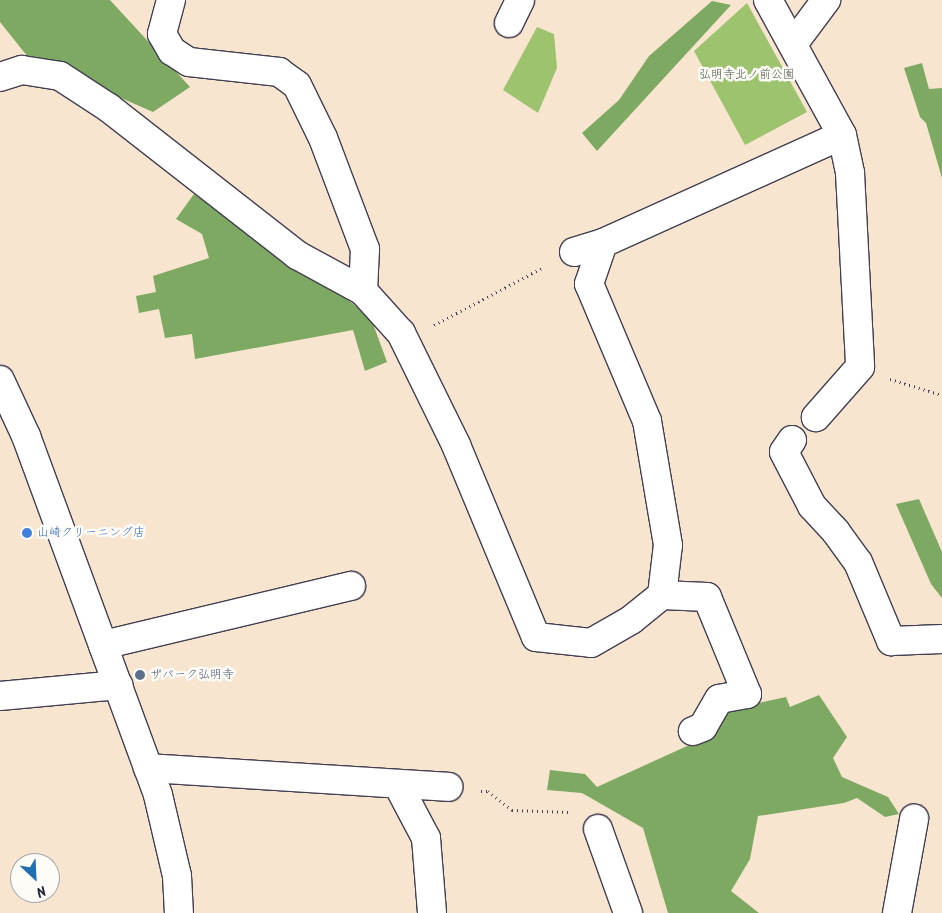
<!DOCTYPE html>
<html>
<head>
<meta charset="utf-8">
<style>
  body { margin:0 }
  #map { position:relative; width:942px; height:913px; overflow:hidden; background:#f7e5d0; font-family:Kalam,"Klee One",sans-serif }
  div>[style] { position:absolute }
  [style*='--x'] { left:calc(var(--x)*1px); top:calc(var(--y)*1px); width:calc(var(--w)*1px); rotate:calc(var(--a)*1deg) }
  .green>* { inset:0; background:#9dc36f }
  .forest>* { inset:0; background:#7ea962 }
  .path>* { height:3px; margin-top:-1.5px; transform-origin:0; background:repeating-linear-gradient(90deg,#423f51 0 1px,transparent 0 5px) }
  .roads { filter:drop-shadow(1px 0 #423f51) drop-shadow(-1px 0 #423f51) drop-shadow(0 1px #423f51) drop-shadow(0 -1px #423f51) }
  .minor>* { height:28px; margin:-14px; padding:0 14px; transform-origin:14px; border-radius:14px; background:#fff }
  .dots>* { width:14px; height:14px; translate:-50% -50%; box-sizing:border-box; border:2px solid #fdfcf7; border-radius:50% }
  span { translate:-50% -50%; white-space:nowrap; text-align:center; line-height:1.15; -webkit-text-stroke:5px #fdfcf7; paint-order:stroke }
  .park-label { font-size:12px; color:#4d5a4d }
  .shop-label { font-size:12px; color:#366cbe }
  .left { translate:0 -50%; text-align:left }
  .service-label { font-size:12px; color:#4e5e75 }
  .north { position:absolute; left:10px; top:853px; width:50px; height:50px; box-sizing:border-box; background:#fdfcf7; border:1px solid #a5a5ac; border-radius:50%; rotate:155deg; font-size:14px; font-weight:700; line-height:20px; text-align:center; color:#22223b }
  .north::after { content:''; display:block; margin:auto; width:18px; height:22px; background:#1f6fb2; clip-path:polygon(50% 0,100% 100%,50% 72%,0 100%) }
</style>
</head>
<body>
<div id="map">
  <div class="green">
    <div style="clip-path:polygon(747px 3px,807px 112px,745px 145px,694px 51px)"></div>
    <div style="clip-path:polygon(537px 27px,554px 34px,557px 68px,538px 113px,503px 90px)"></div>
  </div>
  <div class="forest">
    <div style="clip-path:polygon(0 0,110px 0,190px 87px,153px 112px,28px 57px,0 22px)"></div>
    <div style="clip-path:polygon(712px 1px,731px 5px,597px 151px,582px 133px,619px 100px,649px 56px)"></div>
    <div style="clip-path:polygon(922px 63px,929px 89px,942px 88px,942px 178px,926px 123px,920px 117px,904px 68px)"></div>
    <div style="clip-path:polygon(194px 194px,352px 303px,372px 321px,387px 362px,365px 371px,353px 330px,195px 359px,192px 334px,165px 338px,159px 309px,139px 313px,136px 296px,156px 292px,153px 276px,209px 258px,202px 234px,176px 219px)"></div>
    <div style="clip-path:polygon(919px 499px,942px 552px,942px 598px,931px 584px,896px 504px)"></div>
    <div style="clip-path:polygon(819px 695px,847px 737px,833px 758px,842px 777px,888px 797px,899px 814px,885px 817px,857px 798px,844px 803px,758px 816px,750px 859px,731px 891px,759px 913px,668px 913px,643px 828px,582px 793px,547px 790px,550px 770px,585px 774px,597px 787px,709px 736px,727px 710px,786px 697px,790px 707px)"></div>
  </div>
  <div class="path">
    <div style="--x:434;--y:325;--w:124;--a:-27.8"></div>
    <div style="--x:890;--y:379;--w:54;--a:17.1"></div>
    <div style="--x:481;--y:791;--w:7;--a:0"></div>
    <div style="--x:488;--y:791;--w:31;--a:38"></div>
    <div style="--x:512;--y:810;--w:58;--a:2"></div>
  </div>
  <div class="roads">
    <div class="minor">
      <div style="--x:171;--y:0;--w:35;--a:105"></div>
      <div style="--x:162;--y:34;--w:20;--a:60"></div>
      <div style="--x:172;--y:51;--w:20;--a:33"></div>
      <div style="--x:189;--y:62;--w:91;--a:6.3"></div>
      <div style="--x:279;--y:72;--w:22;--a:36"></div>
      <div style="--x:297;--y:85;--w:59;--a:63.9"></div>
      <div style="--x:323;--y:138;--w:119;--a:69.3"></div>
      <div style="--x:365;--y:249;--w:42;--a:92.7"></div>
      <div style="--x:768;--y:0;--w:154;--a:61.3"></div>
      <div style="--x:842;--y:135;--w:39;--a:78"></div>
      <div style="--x:850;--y:173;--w:194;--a:87"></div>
      <div style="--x:860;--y:367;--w:67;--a:131.3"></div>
      <div style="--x:509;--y:23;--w:25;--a:-64"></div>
      <div style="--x:794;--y:43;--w:54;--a:-53.3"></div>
      <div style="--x:0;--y:77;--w:23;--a:-18"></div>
      <div style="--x:22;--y:70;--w:38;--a:9"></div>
      <div style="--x:60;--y:76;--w:59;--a:33.1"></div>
      <div style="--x:109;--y:108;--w:239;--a:38"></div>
      <div style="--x:297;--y:255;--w:75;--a:28.6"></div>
      <div style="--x:363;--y:291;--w:57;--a:47.9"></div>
      <div style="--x:401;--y:333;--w:125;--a:63.8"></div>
      <div style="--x:456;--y:445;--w:208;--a:67.4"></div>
      <div style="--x:536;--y:637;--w:55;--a:6.2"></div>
      <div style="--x:591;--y:643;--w:46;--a:-29.9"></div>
      <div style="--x:631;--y:620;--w:40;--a:-39"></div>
      <div style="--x:662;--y:595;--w:50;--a:-83.2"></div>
      <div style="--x:668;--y:545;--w:126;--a:-99.6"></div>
      <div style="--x:647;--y:421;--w:149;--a:-112.9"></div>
      <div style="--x:589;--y:284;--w:43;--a:-71.1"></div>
      <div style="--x:603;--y:243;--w:262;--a:-24.3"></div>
      <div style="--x:574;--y:252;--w:30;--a:-17"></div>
      <div style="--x:0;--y:380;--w:62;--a:65.1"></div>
      <div style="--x:26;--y:436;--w:382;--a:69.8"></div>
      <div style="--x:158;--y:795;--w:83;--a:76.8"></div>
      <div style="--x:177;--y:876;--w:37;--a:87"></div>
      <div style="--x:792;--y:440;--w:14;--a:124"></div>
      <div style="--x:784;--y:452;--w:61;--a:62.6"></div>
      <div style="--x:812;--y:506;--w:35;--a:47"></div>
      <div style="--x:836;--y:532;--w:37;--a:54"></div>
      <div style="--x:858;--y:562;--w:86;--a:67.3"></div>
      <div style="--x:891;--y:641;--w:51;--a:-2.2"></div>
      <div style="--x:662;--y:595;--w:45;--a:2.5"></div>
      <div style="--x:707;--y:597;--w:105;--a:67.6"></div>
      <div style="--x:747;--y:694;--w:28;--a:170"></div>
      <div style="--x:719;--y:699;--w:32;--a:120"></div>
      <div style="--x:703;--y:727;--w:11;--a:158"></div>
      <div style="--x:103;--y:645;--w:255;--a:-13.4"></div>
      <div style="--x:0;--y:696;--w:119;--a:-5.3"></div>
      <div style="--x:148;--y:768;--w:301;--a:3.6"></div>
      <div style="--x:398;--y:785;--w:60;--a:62.2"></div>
      <div style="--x:426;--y:838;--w:75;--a:85.4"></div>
      <div style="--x:598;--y:829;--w:89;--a:70.3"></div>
      <div style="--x:897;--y:913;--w:96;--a:-79.7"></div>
    </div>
  </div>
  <div class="dots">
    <div style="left:27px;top:533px;background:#3f7fe0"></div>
    <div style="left:140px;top:675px;background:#5c6f8a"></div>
  </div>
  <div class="park-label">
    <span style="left:747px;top:75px">弘明寺北ノ前公園</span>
  </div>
  <div class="shop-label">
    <span class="left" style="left:37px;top:533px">山崎クリーニング店</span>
  </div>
  <div class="service-label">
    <span class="left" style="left:150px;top:675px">ザパーク弘明寺</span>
  </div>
  <div class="north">N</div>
</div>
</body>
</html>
